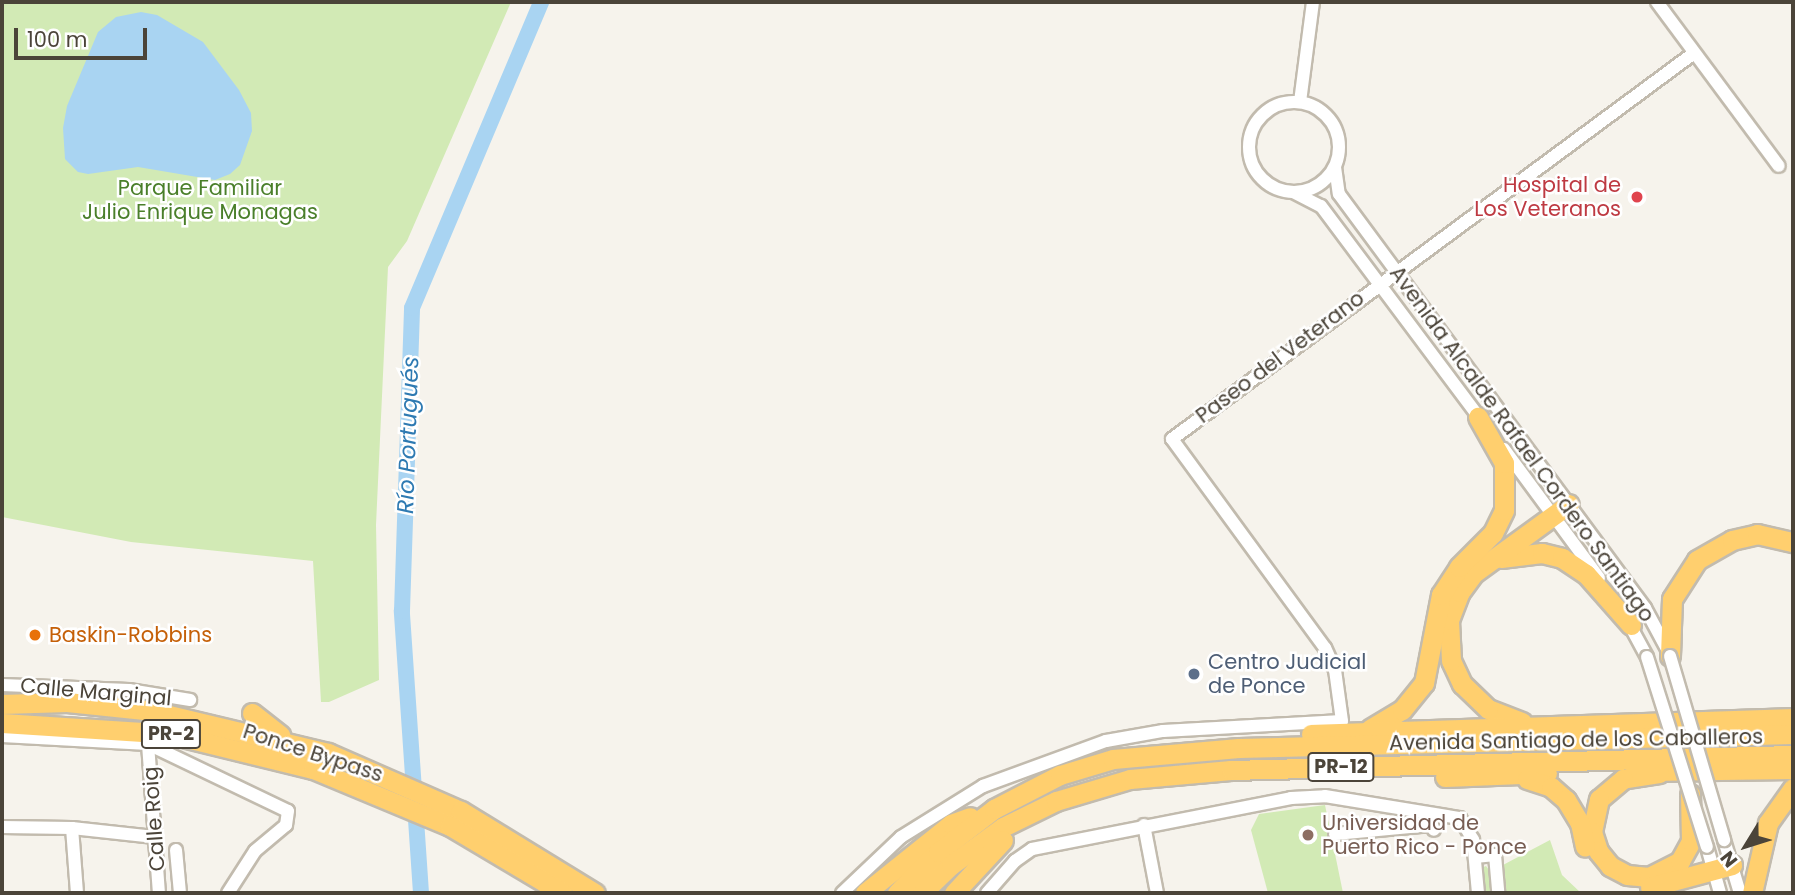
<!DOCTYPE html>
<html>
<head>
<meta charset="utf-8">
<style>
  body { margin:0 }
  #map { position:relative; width:1795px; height:895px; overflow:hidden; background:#f6f3ec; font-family:Poppins,sans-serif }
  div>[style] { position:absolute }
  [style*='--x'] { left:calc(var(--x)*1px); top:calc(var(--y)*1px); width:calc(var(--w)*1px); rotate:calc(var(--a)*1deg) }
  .green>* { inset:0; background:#d2eab5 }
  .water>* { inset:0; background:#a9d4f2 }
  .river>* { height:16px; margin:-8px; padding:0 8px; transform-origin:8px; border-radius:8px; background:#a9d4f2 }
  .roads { filter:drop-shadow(2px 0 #c2bbae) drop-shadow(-2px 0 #c2bbae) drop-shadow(0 2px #c2bbae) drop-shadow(0 -2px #c2bbae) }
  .minor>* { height:12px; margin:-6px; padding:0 6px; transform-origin:6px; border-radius:6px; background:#fff }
  .minor>.ring { margin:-6px; padding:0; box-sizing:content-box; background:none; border:12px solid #fff; border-radius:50% }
  .highway>* { height:19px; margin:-9.5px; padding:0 9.5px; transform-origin:9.5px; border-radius:9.5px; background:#ffcf6e }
  .bridges { filter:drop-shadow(2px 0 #c2bbae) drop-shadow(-2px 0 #c2bbae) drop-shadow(0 2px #c2bbae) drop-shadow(0 -2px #c2bbae) }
  .minor-bridge>* { height:12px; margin:-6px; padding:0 6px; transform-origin:6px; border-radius:6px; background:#fff }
  .dots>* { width:19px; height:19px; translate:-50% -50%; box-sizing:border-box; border:4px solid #fff; border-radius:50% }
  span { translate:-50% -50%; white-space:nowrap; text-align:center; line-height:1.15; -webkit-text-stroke:5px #fff; paint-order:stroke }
  .shield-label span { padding:2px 5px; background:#fff; border:2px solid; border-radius:5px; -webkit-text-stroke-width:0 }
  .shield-label { font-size:19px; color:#4b4439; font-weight:700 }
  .health-label { font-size:21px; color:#be3a42 }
  .right { translate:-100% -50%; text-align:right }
  .park-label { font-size:21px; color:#4a7f2a }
  .street-label { font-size:21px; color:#4b4439 }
  .food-label { font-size:21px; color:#c56008 }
  .left { translate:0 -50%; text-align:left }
  .service-label { font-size:21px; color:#4e5e75 }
  .education-label { font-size:21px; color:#785e54 }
  .water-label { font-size:23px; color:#2e7ab2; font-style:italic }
  .frame { position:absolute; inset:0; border:4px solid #4b4439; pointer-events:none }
  .north { position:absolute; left:1711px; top:811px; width:70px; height:70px; -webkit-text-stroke:5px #fff; paint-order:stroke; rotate:232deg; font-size:19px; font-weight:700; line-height:28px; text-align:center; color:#4b4439 }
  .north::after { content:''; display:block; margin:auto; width:24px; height:32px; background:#4b4439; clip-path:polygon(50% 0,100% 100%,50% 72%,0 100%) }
  .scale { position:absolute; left:14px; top:28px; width:133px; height:32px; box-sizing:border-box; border:4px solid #4b4439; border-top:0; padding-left:9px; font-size:21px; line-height:24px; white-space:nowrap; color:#4b4439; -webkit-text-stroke:5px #fff; paint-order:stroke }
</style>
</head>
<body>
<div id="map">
  <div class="green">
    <div style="clip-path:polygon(2px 2px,511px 2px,407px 241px,388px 267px,376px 525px,379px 680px,329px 702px,321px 702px,313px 561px,131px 542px,2px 517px)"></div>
    <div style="clip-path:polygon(1325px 805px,1343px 893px,1268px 893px,1251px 830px,1259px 814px)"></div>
    <div style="clip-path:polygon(1550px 840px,1562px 875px,1581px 893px,1506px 893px,1503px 865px)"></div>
    <div style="clip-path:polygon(1486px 866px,1489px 870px,1492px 893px,1484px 893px,1481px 868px)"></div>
  </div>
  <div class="water">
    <div style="clip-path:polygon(141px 12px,157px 15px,203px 42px,239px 90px,251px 113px,252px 131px,240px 165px,230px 174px,215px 180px,138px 167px,88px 174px,78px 172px,65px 159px,63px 128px,67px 106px,98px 32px,116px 17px)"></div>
  </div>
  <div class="river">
    <div style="--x:421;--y:893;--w:283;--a:-93.9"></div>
    <div style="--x:402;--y:611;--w:303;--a:-88.1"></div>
    <div style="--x:412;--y:308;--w:332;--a:-67.1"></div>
  </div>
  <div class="roads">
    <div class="minor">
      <div style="--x:1657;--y:2;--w:204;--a:53.4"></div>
      <div class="ring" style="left:1249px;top:102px;width:78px;height:78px"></div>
      <div style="--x:1300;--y:102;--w:101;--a:-82.6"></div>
      <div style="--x:1335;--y:167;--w:27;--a:82"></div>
      <div style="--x:1339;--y:194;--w:515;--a:53.53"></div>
      <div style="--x:1645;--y:608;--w:47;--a:61.8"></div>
      <div style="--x:1293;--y:192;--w:31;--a:27"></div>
      <div style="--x:1321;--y:206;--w:269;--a:53.2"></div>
      <div style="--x:1504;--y:449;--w:160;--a:53.6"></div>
      <div style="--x:1627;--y:620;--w:42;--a:61.6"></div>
      <div style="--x:2;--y:685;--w:127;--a:2.3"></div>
      <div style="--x:129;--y:690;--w:62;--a:9.3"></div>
      <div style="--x:2;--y:736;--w:146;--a:3.1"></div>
      <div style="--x:148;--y:744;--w:155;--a:25.6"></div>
      <div style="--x:288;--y:811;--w:14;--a:98"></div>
      <div style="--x:286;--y:825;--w:40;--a:140"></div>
      <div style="--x:255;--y:851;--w:50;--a:122.7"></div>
      <div style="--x:148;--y:744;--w:149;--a:85.8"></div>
      <div style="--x:1144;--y:825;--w:69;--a:79.2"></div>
      <div style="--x:2;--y:827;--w:70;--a:0.8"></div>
      <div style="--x:72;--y:828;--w:83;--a:6.2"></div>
      <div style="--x:72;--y:828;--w:65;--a:85.6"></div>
      <div style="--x:1335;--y:834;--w:97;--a:-5.3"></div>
      <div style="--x:1432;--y:825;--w:5;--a:68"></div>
      <div style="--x:1724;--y:840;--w:55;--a:73.2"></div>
      <div style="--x:1707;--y:847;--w:48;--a:74.2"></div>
      <div style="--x:176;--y:850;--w:43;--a:84.7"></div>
      <div style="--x:1475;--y:857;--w:20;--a:-6"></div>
      <div style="--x:1495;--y:855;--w:38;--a:85"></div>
      <div style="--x:842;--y:893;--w:81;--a:-43.5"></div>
      <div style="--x:901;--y:837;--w:97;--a:-31.9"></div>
      <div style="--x:983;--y:786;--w:131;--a:-20.1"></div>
      <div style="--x:1106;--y:741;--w:58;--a:-10"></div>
      <div style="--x:1163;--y:731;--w:179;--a:-3.2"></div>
      <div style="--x:1342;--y:721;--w:51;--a:-97.8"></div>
      <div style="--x:1335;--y:670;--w:24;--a:-114"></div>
      <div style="--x:1325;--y:648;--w:259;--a:-126.2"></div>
      <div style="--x:1172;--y:439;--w:649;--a:-36.48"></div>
      <div style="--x:987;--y:893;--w:43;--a:-48.8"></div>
      <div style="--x:1015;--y:861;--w:21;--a:-35"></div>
      <div style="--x:1032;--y:849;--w:264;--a:-11.1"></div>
      <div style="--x:1291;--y:798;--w:34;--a:-3"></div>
      <div style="--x:1325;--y:796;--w:137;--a:9.3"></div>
      <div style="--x:1460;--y:818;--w:26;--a:59"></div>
      <div style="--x:1473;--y:840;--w:53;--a:84.6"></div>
    </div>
    <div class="highway">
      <div style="--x:1501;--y:558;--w:41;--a:-7"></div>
      <div style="--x:1542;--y:553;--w:21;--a:14"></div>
      <div style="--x:1562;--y:558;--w:29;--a:34"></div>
      <div style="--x:1586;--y:574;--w:68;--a:48.6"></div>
      <div style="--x:1670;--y:656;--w:57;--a:-88"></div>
      <div style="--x:1672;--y:599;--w:46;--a:-57.3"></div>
      <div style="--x:1697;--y:560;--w:40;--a:-29.7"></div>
      <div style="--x:1732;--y:540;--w:26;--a:-13"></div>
      <div style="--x:1757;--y:534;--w:37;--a:13"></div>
      <div style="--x:2;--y:704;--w:65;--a:-1.8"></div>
      <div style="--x:67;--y:702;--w:85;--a:6"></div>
      <div style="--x:152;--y:711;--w:181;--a:13.4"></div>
      <div style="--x:328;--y:753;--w:145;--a:23.6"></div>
      <div style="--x:461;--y:811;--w:157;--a:31.5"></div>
      <div style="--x:252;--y:713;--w:36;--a:38"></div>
      <div style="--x:1522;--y:722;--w:36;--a:-159"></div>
      <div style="--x:1488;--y:709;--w:36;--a:-136"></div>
      <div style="--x:1462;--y:684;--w:26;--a:-115"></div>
      <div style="--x:1451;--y:660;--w:40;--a:-92.9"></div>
      <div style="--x:1449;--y:620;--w:30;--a:-69"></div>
      <div style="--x:1460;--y:592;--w:24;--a:-54"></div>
      <div style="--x:1474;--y:573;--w:117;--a:-36"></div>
      <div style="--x:2;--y:723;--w:168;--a:3.7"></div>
      <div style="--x:170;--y:734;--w:147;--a:13.8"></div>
      <div style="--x:313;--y:769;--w:148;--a:22.6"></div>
      <div style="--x:450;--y:826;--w:131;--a:30.7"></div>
      <div style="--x:1370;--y:729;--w:37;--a:-31"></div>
      <div style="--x:1402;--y:710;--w:35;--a:-51"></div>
      <div style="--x:1424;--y:683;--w:90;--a:-79.1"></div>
      <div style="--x:1441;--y:595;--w:33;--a:-57"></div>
      <div style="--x:1459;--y:567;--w:48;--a:-45"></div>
      <div style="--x:1493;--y:533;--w:25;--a:-64"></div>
      <div style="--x:1504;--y:510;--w:47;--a:-90"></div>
      <div style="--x:1504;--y:463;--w:53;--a:-119.5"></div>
      <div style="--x:1311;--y:734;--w:482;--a:-1.9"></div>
      <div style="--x:1647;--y:771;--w:146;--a:-0.8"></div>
      <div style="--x:1659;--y:773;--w:36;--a:171"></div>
      <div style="--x:1623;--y:779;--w:31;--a:140"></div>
      <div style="--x:1599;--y:799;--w:34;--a:102"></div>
      <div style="--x:1592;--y:832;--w:20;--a:72"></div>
      <div style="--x:1598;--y:851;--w:19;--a:51"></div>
      <div style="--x:1610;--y:866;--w:19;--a:28"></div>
      <div style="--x:1627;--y:875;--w:22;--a:5"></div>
      <div style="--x:1649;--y:877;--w:35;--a:-27"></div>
      <div style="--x:1680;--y:861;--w:23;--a:-61"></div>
      <div style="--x:1691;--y:841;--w:47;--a:-91.2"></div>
      <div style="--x:1445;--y:777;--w:102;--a:-2.2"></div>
      <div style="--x:1527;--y:779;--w:25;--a:18"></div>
      <div style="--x:1551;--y:787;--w:20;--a:41"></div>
      <div style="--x:1566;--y:800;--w:27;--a:59"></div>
      <div style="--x:1580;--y:823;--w:24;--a:78"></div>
      <div style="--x:1650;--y:887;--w:85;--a:-15"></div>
      <div style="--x:865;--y:893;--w:110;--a:-38.7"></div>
      <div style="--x:951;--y:824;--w:20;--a:-20"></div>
      <div style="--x:897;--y:893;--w:58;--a:-45"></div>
      <div style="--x:938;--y:852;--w:71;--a:-37.5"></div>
      <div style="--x:994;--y:809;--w:74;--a:-27.3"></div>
      <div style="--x:1060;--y:775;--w:55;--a:-16.8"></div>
      <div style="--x:1113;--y:759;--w:126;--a:-5"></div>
      <div style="--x:1239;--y:748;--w:554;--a:-1.45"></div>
      <div style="--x:922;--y:893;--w:40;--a:-44"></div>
      <div style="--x:951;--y:865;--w:64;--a:-36.2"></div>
      <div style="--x:1003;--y:827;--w:59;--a:-26.1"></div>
      <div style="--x:1056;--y:801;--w:77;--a:-16.6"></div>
      <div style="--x:1130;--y:779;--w:101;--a:-5.1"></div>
      <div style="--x:1231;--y:770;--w:562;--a:-1.53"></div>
      <div style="--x:954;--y:893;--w:72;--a:-47.2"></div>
      <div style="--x:1752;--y:893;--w:72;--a:-77.1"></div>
      <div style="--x:1768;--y:823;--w:43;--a:-54.5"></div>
    </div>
  </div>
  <div class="bridges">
    <div class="minor-bridge">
      <div style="--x:1670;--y:656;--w:192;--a:73.6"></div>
      <div style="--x:1647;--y:657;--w:199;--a:72.5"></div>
    </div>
  </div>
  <div class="dots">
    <div style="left:1637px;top:197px;background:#e0444e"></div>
    <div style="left:35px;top:635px;background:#e8710a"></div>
    <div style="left:1194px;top:674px;background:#5c6f8a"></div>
    <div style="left:1308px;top:835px;background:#8d6e63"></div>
  </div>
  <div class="shield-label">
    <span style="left:171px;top:734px">PR-2</span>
    <span style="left:1341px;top:767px">PR-12</span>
  </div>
  <div class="health-label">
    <span class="right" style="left:1621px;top:197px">Hospital de<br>Los Veteranos</span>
  </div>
  <div class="park-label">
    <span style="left:200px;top:200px">Parque Familiar<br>Julio Enrique Monagas</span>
  </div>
  <div class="street-label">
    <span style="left:1280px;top:357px;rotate:-37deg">Paseo del Veterano</span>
    <span style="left:1522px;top:444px;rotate:54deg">Avenida Alcalde Rafael Cordero Santiago</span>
    <span style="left:96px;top:692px;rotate:5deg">Calle Marginal</span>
    <span style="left:1576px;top:740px;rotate:-1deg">Avenida Santiago de los Caballeros</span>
    <span style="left:313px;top:753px;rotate:18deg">Ponce Bypass</span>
    <span style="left:154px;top:819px;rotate:-94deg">Calle Roig</span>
  </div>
  <div class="food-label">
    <span class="left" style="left:49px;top:635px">Baskin-Robbins</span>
  </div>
  <div class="service-label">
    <span class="left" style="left:1208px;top:674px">Centro Judicial<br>de Ponce</span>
  </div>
  <div class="education-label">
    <span class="left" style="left:1322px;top:835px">Universidad de<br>Puerto Rico - Ponce</span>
  </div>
  <div class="water-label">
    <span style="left:408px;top:435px;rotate:-88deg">Río Portugués</span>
  </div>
  <div class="frame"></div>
  <div class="north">N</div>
  <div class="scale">100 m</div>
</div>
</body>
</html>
